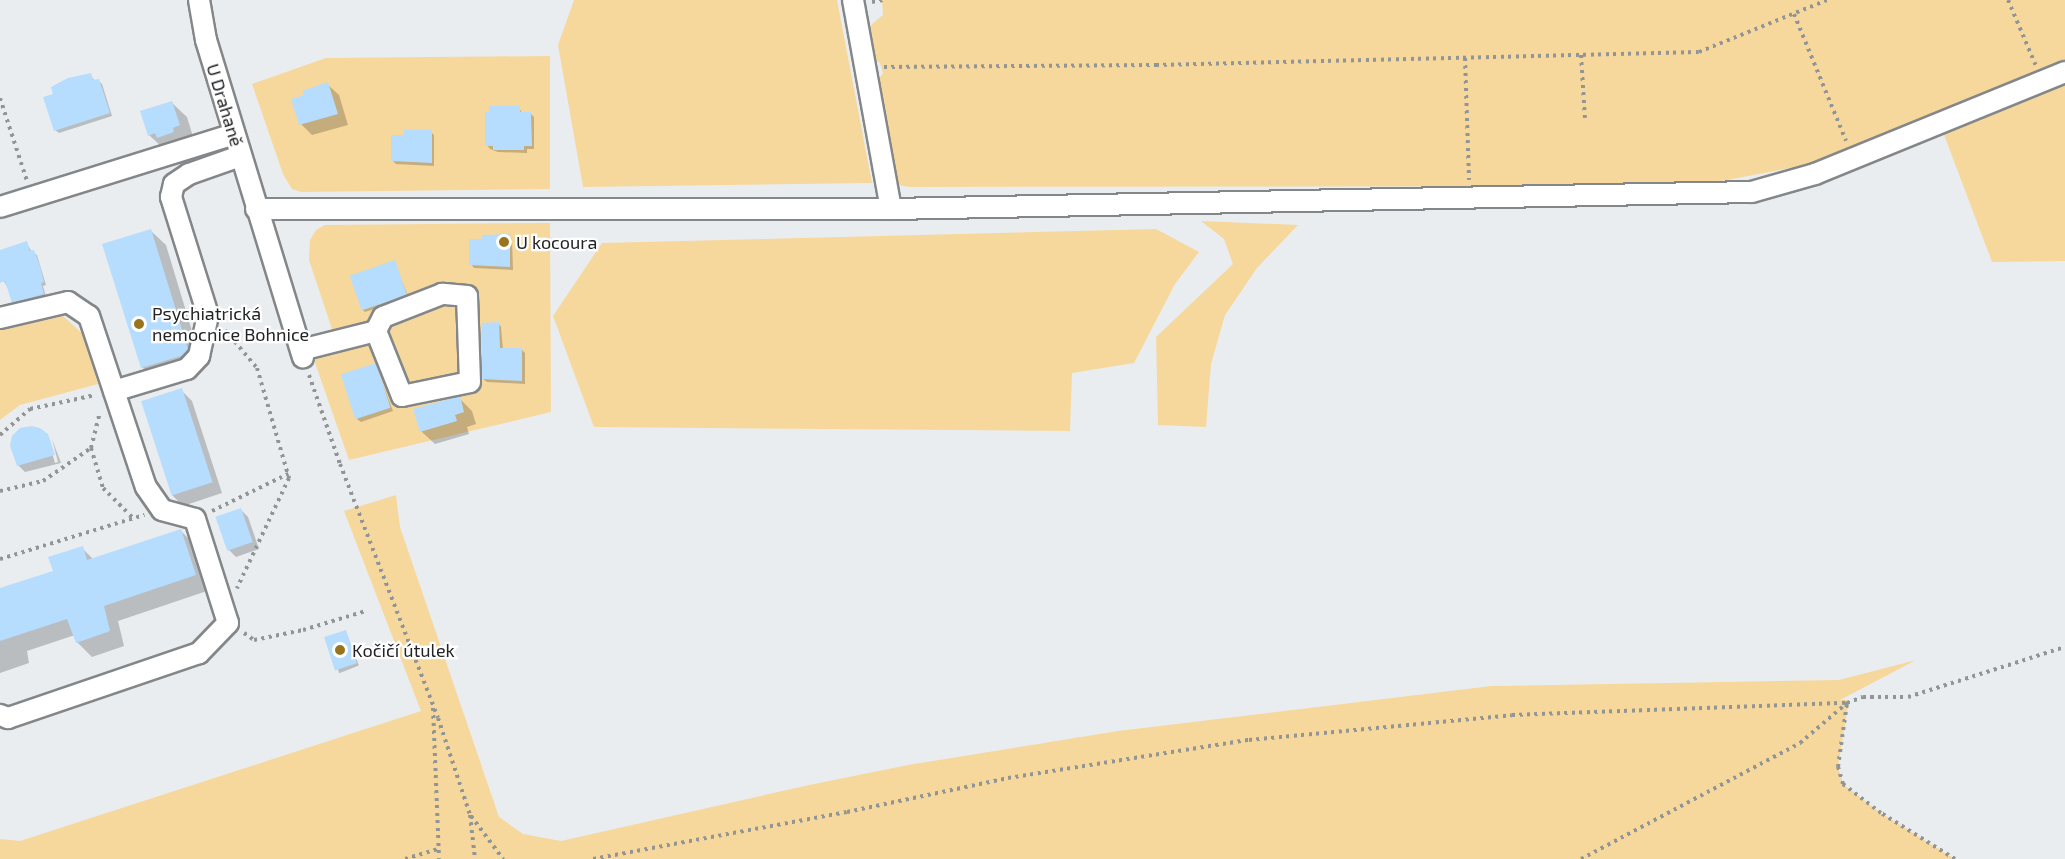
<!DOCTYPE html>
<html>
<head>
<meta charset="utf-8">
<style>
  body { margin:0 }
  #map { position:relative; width:2065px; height:859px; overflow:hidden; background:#e9edef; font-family:"Exo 2",sans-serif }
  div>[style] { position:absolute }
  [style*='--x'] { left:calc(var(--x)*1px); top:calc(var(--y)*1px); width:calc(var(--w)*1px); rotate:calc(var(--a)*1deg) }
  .green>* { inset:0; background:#f7d89c }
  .shadow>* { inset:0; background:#0003; transform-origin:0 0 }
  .building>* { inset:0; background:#b6dcfe; transform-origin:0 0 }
  .path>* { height:4px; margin-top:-2px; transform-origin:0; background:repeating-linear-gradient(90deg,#929596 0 3px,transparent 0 7.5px) }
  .roads { filter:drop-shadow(2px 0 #848789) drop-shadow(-2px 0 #848789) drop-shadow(0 2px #848789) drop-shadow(0 -2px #848789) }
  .minor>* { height:20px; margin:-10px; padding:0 10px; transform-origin:10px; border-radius:10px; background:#fff }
  .dots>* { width:16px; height:16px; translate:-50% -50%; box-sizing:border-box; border:3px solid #fff; border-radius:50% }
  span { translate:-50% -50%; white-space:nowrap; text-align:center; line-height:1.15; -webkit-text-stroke:4.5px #fff; paint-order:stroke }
  .street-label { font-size:18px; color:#222324 }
  .poi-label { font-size:18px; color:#222324 }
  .left { translate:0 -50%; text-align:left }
</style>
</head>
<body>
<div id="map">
  <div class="green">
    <div style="clip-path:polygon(574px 0,837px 0,872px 183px,583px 187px,558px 45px)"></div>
    <div style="clip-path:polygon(882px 0,2065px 0,2065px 61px,1817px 163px,1695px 186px,910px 187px,898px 185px,876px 83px,883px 73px,880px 63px,870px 56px,866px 39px,871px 25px,883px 15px)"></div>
    <div style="clip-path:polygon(550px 56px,550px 189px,301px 192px,292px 189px,283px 174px,252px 84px,326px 58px)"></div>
    <div style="clip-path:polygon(2065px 82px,2065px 261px,1992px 262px,1943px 132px)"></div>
    <div style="clip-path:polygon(1201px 221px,1298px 225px,1257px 268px,1225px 315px,1211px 364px,1206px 427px,1158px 425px,1156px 337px,1233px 264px,1224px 239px)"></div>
    <div style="clip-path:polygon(550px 223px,551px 412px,349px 460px,314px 360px,338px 347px,309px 260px,310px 240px,316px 230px,325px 225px)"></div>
    <div style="clip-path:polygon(1156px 229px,1199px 252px,1175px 284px,1134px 363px,1072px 373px,1070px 431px,594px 427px,553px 316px,602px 243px)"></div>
    <div style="clip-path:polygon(63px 316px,84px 335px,98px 384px,20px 405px,0 420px,0 330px)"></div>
    <div style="clip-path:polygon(396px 495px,400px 527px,499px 817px,523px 834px,561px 841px,809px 785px,908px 765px,1118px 731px,1491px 686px,1839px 680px,1916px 660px,1840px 700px,1849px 700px,1838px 767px,1843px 784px,1881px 813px,1955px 859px,0 859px,0 839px,20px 841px,421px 711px,344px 511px)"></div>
  </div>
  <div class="shadow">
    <div style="clip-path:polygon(90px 75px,95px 81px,98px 80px,102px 84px,112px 116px,59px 133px,55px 130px,55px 95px)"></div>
    <div style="clip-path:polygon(327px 84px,339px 95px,348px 125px,312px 135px,301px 124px)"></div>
    <div style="clip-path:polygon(172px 103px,187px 117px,194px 140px,164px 149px,149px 135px)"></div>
    <div style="clip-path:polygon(519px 107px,522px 114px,531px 114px,534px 117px,534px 149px,527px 149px,527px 153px,498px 152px,490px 149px,487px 145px)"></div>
    <div style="clip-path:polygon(431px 132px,434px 135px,434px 166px,396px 164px,393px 161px,405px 136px)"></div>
    <div style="clip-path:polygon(151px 231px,166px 245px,202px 364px,157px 382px,142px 367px)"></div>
    <div style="clip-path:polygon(509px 236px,512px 239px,513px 270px,474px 268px,471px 264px,484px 240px)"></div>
    <div style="clip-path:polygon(26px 242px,32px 252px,37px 255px,46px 285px,43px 286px,46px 297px,17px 305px,0 274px,0 251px)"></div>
    <div style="clip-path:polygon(394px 262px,409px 298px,365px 312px,362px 309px)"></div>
    <div style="clip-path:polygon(498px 323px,501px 327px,503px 350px,522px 350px,525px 353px,525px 384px,487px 382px,483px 379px)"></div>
    <div style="clip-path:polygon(375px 364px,393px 411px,361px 422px,357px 419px)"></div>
    <div style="clip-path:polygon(181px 390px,192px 401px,222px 493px,183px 506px,172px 495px)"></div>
    <div style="clip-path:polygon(459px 398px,472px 411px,476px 424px,467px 427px,469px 434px,435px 444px,422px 432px,415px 410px)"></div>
    <div style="clip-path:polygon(47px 435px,55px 463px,58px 462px,52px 439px,61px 463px,25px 472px,18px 465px)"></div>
    <div style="clip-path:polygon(241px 510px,248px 517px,259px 549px,236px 557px,229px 550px)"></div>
    <div style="clip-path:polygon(181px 531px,196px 546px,210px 590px,118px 621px,124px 646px,92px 657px,77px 642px,75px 635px,27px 651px,29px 663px,0 673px,0 590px,55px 572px,82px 548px,94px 560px)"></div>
    <div style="left:346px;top:632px;width:36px;height:21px;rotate:69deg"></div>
  </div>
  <div class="building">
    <div style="clip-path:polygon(91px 73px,93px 80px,99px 79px,110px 113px,54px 131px,43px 97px,53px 94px,51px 87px,68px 78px)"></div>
    <div style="clip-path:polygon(328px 82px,338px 114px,299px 125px,291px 99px,304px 95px,302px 91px)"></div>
    <div style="clip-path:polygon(172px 101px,180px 125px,173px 128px,174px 132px,157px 138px,155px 133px,148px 136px,140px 111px)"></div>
    <div style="clip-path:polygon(489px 106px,520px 106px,520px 112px,531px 112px,532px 146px,524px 146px,524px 150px,493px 150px,493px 146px,485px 146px,485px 112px,489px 112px)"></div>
    <div style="clip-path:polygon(404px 130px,432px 130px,432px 163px,391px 161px,391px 135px,404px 135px)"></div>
    <div style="clip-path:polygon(151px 229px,188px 349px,184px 355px,141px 368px,102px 244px)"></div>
    <div style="clip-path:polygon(510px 234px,510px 267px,469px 265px,469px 239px,482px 239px,482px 235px)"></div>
    <div style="clip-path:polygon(27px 241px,30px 251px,34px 250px,40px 266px,44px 282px,41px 283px,44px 294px,12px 303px,5px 281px,0 283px,0 250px)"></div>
    <div style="left:395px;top:260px;width:37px;height:48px;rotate:71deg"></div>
    <div style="clip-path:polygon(499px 322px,500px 348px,522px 348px,522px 381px,482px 379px,482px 323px)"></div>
    <div style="left:376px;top:363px;width:47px;height:37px;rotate:72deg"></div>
    <div style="left:182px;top:388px;width:99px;height:43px;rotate:72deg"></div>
    <div style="clip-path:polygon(460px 396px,464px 412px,455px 415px,457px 421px,420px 432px,413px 409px)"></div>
    <div style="clip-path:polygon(32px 426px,40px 428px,48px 434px,55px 455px,17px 466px,10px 446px,12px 436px,20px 428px)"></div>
    <div style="left:241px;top:508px;width:36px;height:27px;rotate:71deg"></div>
    <div style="clip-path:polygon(181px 529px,196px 575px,104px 606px,110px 631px,76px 643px,67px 619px,0 641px,0 588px,53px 571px,48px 557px,83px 546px,87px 560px)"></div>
    <div style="left:346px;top:630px;width:35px;height:23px;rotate:72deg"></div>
  </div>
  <div class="path">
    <div style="--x:2008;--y:0;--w:72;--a:67"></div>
    <div style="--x:872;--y:2;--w:11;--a:-10"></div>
    <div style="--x:1794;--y:14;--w:137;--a:67.7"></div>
    <div style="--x:1581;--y:55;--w:63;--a:86.4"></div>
    <div style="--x:1465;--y:58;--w:122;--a:88.1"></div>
    <div style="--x:884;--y:67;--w:272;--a:-0.4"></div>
    <div style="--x:1156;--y:65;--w:543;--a:-1.37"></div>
    <div style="--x:1699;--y:52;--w:138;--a:-22.1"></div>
    <div style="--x:0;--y:98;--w:87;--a:72"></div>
    <div style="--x:225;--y:330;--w:50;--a:49.9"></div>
    <div style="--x:257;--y:368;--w:115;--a:73.8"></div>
    <div style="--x:289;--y:478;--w:122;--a:115.3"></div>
    <div style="--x:309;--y:375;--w:94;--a:70.8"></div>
    <div style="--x:340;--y:464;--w:272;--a:68.9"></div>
    <div style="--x:438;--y:718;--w:102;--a:71.7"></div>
    <div style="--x:470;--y:815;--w:44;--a:83.5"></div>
    <div style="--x:0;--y:435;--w:40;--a:-41"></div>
    <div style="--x:30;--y:409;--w:67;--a:-12"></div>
    <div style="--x:91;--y:448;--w:42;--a:73.3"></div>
    <div style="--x:103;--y:488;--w:44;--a:45"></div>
    <div style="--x:0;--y:491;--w:44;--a:-13.1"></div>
    <div style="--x:43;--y:481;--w:58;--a:-34.5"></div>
    <div style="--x:91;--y:448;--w:37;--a:-76"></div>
    <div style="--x:212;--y:511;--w:85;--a:-26"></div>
    <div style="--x:0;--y:559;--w:151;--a:-17"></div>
    <div style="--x:244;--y:633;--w:12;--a:35"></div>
    <div style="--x:254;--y:640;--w:50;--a:-11.5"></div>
    <div style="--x:303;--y:630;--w:66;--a:-16.8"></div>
    <div style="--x:433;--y:708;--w:151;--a:87.7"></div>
    <div style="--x:471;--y:816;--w:54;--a:53.3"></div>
    <div style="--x:405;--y:859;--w:34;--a:-17"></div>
    <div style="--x:593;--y:859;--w:258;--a:-10.5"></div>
    <div style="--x:847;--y:812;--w:165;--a:-11.9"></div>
    <div style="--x:1008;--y:778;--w:244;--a:-9"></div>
    <div style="--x:1249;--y:740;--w:264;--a:-5.4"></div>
    <div style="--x:1512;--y:715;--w:335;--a:-2.1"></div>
    <div style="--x:1581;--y:859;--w:248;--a:-27.9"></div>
    <div style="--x:1800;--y:743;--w:62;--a:-40.4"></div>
    <div style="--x:1955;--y:859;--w:87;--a:-148.1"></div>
    <div style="--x:1881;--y:813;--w:48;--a:-142.7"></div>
    <div style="--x:1843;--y:784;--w:18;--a:-106"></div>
    <div style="--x:1838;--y:767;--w:65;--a:-82"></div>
    <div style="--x:1847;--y:703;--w:17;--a:-21"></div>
    <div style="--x:1863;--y:697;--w:45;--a:0"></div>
    <div style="--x:1908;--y:697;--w:165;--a:-17.7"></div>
  </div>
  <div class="roads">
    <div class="minor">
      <div style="--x:199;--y:0;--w:41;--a:80.1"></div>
      <div style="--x:206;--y:40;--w:332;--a:73"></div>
      <div style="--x:853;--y:0;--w:212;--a:79.7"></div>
      <div style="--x:0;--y:207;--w:245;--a:-17.3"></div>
      <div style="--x:256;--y:209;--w:635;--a:0"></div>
      <div style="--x:891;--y:209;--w:861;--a:-1.13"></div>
      <div style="--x:1752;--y:192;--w:66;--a:-15.9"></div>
      <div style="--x:1815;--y:174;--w:270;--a:-22.2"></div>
      <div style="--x:0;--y:318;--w:70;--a:-13.2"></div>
      <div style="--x:68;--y:302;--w:25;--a:34"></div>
      <div style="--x:89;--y:316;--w:180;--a:71.6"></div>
      <div style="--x:146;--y:487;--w:28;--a:55"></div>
      <div style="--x:162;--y:510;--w:34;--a:15"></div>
      <div style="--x:195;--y:519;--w:109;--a:72.4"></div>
      <div style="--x:228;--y:623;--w:42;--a:134"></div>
      <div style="--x:199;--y:653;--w:202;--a:161.2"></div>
      <div style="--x:8;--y:718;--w:9;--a:-159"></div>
      <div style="--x:301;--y:350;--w:77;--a:-14.2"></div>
      <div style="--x:376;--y:331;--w:70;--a:68.2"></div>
      <div style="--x:402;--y:396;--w:69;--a:-11.6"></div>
      <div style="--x:470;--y:382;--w:86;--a:-92"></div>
      <div style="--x:467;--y:296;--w:25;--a:-175"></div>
      <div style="--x:442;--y:294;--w:63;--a:158.7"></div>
      <div style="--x:383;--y:317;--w:16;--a:117"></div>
      <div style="--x:114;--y:391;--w:76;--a:-16.8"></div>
      <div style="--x:187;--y:369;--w:18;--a:-47"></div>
      <div style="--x:199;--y:356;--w:42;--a:-77.6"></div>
      <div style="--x:208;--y:315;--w:124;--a:-107.4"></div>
      <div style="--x:171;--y:197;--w:13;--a:-77"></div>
      <div style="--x:174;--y:184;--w:18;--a:-34"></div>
      <div style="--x:189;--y:174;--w:54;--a:-19.4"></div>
    </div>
  </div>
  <div class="dots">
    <div style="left:504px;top:242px;background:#99731e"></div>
    <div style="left:139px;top:324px;background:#99731e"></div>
    <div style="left:340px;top:650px;background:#99731e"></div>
  </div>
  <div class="street-label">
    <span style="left:225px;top:105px;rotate:73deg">U Drahaně</span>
  </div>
  <div class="poi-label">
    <span class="left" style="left:516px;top:242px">U kocoura</span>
    <span class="left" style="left:152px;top:324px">Psychiatrická<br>nemocnice Bohnice</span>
    <span class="left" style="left:352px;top:650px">Kočičí útulek</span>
  </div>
</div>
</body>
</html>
